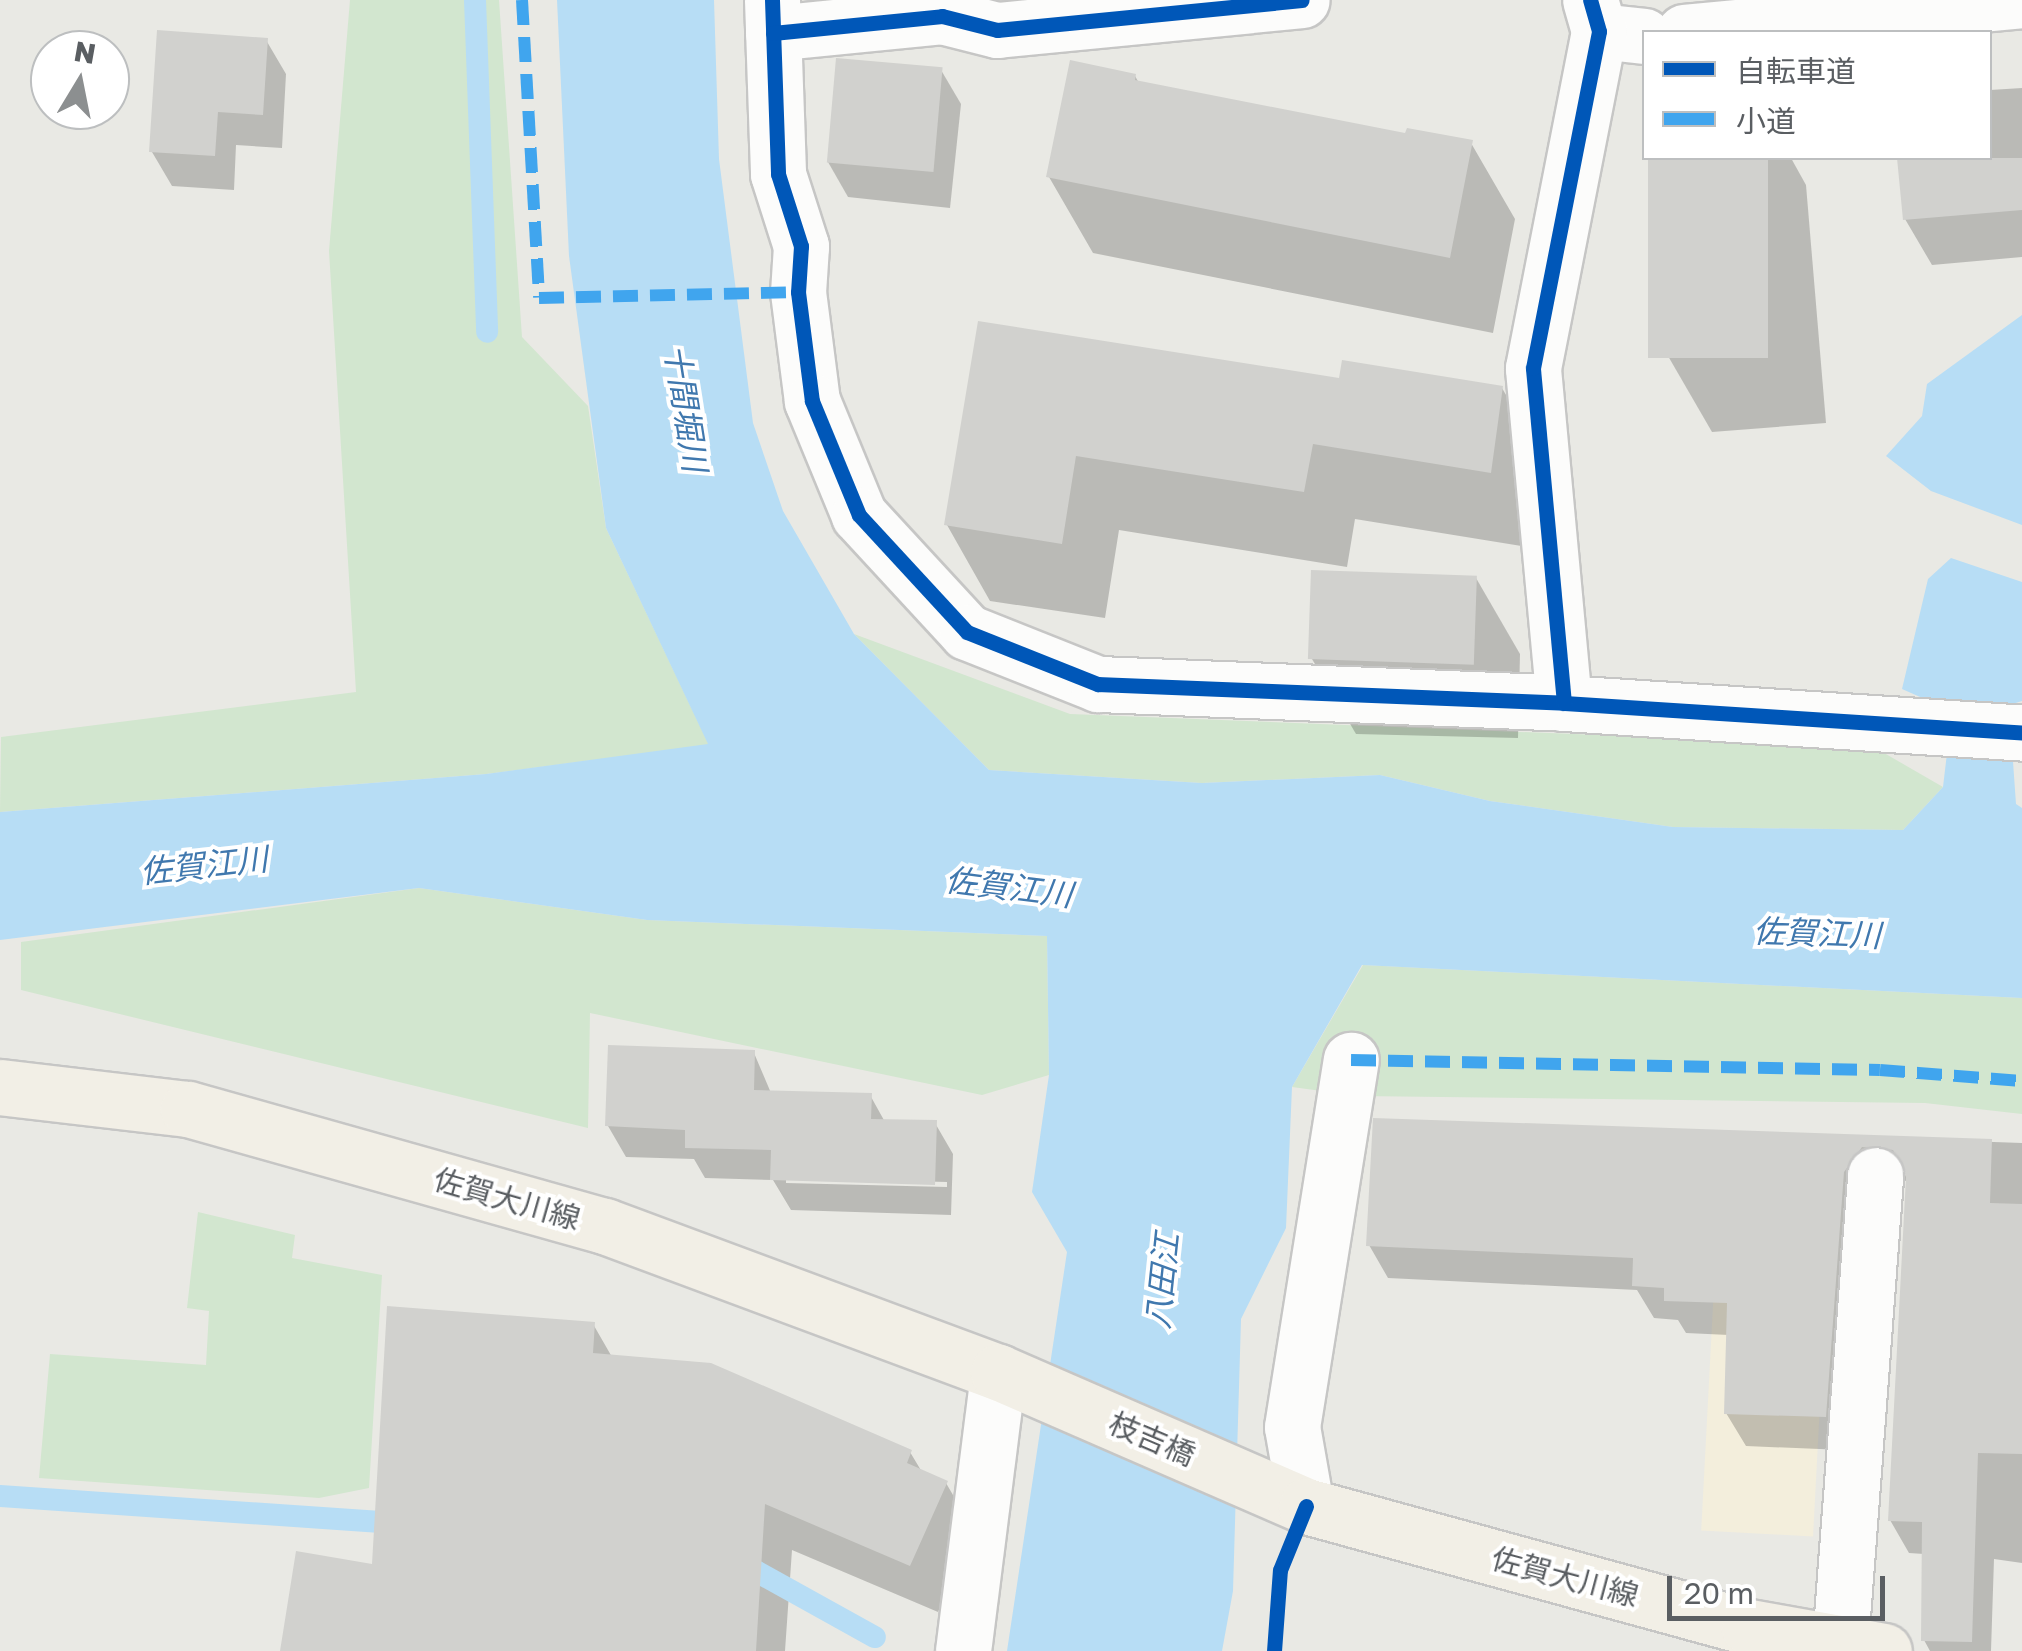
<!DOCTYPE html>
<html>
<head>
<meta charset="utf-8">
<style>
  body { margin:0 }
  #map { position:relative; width:2022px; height:1651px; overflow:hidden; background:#e9e9e4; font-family:"Golos Text","Noto Sans JP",sans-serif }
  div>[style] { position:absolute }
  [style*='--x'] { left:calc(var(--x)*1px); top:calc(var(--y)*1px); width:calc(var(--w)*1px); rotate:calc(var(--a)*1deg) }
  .commercial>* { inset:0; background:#f3eedc; transform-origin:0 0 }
  .green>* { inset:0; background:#d2e6cf }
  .water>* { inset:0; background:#b7ddf5 }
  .shadow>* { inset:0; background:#0003 }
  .stream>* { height:22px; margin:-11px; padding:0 11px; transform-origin:11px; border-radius:11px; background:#b7ddf5 }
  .building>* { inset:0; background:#d1d1ce; transform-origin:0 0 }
  .roads { filter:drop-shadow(2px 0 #c6c6c5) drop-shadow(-2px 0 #c6c6c5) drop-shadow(0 2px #c6c6c5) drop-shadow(0 -2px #c6c6c5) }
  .minor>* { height:55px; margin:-27.5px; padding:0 27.5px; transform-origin:27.5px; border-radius:27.5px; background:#fcfcfb }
  .major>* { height:55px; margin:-27.5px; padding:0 27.5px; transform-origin:27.5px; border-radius:27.5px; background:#f2efe6 }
  .quiet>* { height:12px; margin-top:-6px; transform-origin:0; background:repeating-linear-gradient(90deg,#40a5ee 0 25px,transparent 0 37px) }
  .cycleway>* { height:15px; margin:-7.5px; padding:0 7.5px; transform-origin:7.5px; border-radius:7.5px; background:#0057b8 }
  span { translate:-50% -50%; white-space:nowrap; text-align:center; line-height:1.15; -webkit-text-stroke:8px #fff; paint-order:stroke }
  .street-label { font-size:30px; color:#5a5e62 }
  .water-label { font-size:32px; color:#4078ae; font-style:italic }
  .legend { position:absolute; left:1642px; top:30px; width:350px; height:130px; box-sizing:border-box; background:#fff; border:2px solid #bdbfc0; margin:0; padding:12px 18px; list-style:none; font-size:30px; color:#5a5e62 }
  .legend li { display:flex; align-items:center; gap:20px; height:50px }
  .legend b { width:50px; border:2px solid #bdbfc0 }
  .north { position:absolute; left:30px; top:30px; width:100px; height:100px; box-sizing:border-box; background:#fff; border:2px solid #bdbfc0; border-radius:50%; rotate:10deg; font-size:28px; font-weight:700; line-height:40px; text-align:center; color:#5a5e62 }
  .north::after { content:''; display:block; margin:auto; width:35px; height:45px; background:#8c8f90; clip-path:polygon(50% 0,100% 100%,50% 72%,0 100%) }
  .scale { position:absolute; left:1667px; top:1576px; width:218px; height:45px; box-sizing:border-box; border:5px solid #5a5e62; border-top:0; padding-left:12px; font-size:30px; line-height:35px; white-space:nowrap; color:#5a5e62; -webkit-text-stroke:8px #fff; paint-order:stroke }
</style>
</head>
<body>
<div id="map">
  <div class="commercial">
    <div style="left:1718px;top:1210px;width:112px;height:321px;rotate:3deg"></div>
  </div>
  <div class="green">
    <div style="clip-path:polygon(350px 0,499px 0,522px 337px,588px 406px,606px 528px,709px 745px,486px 774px,0 812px,1px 737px,356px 692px,329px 251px)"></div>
    <div style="clip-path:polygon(854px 634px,1070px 714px,1872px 746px,1943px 787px,1903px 830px,1673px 827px,1490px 801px,1380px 775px,1202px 783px,989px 770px)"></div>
    <div style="clip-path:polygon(419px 888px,647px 920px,1047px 936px,1049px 1075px,982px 1095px,590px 1013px,588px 1128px,21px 990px,21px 942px)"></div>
    <div style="clip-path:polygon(1363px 965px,2022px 998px,2022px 1114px,1925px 1103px,1359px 1096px,1292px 1087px)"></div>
    <div style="clip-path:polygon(198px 1212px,295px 1235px,292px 1258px,382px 1275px,369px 1488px,319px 1498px,39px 1478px,50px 1354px,206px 1365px,209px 1311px,187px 1308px)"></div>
  </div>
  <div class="water">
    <div style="clip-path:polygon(557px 0,714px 0,719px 159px,753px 423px,783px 511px,854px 634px,989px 770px,1202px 783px,1380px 775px,1490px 801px,1673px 827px,1903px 830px,1943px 787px,1952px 711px,1902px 689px,1928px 579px,1951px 558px,2022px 582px,2022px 701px,2009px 705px,2016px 804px,2022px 808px,2022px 998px,1362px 965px,1292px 1087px,1286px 1228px,1241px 1319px,1233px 1591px,1222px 1651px,1007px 1651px,1067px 1252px,1032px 1192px,1049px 1075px,1047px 936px,647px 920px,419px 888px,0 940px,0 812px,486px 774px,708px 744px,606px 528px,569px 256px)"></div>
    <div style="clip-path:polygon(2022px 315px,2022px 525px,1931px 491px,1886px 456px,1922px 416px,1927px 384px)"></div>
  </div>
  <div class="shadow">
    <div style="clip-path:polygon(266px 40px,286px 74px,282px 148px,236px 145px,234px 190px,172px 186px,152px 152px)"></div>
    <div style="clip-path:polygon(941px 70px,961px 104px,950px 208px,848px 197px,828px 162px)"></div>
    <div style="clip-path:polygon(1135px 76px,1139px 83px,1406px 136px,1471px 143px,1515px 219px,1493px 333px,1093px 253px,1049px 177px)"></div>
    <div style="clip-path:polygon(2022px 88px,2022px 257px,1932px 265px,1905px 219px,1900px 158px,1990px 158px,1990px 90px)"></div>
    <div style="clip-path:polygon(1651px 158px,1791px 158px,1806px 185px,1826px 423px,1712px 432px,1668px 356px)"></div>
    <div style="clip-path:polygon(980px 324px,1341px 380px,1502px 388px,1546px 464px,1534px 548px,1355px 519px,1347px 567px,1119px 530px,1105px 618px,990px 601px,947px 525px)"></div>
    <div style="clip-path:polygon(1476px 578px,1520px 654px,1518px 738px,1356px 734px,1312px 659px)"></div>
    <div style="clip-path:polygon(evenodd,754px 1053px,771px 1093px,870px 1095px,885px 1122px,935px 1123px,953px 1154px,951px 1215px,791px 1210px,773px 1180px,705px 1178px,694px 1159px,626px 1157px,608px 1126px,754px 1053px,786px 1178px,947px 1182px,947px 1187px,786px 1183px,786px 1178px)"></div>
    <div style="clip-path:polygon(1376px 1120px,2022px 1143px,2022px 1563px,1994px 1559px,1991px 1651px,1930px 1651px,1924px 1640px,1924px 1554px,1909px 1553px,1890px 1520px,1908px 1181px,1880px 1180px,1843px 1450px,1746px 1446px,1726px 1413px,1729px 1335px,1686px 1333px,1678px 1320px,1654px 1318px,1637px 1290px,1388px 1278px,1369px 1245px)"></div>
    <div style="clip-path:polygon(593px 1324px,612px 1357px,910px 1452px,922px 1472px,946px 1483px,974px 1531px,938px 1612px,792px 1550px,785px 1651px,283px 1651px,374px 1567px)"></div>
  </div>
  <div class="stream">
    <div style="--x:475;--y:0;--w:332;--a:87.9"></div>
    <div style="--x:0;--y:1496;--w:407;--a:3.9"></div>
    <div style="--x:734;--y:1559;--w:161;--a:29"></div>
  </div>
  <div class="building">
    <div style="clip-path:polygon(157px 30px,268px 38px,263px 115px,218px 112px,215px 156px,149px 152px)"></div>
    <div style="left:836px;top:58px;width:107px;height:105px;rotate:5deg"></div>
    <div style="clip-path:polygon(1070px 60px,1136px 74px,1135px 80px,1405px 133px,1407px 128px,1473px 140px,1450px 258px,1046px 177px)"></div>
    <div style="left:1648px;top:158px;width:120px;height:200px"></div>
    <div style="clip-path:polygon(1897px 158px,2022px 158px,2022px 210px,1903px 220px)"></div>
    <div style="clip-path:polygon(978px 321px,1339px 378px,1342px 360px,1503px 386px,1491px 473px,1313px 444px,1304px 492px,1076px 456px,1062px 544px,944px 525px)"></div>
    <div style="left:1311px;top:570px;width:166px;height:89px;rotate:2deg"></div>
    <div style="clip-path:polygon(608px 1045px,755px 1050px,754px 1090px,872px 1093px,871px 1119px,937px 1120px,935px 1185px,770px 1180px,771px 1150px,685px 1148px,685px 1130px,605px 1126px)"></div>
    <div style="clip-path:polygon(1373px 1118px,1992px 1139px,1990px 1203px,2022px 1204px,2022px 1454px,1978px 1453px,1972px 1642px,1921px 1641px,1922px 1522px,1888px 1521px,1906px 1177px,1893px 1150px,1862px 1147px,1844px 1172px,1826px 1417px,1724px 1414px,1727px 1303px,1664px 1301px,1664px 1288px,1632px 1286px,1633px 1258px,1366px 1246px)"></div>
    <div style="clip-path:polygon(387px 1306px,595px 1322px,593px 1353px,711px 1363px,912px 1450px,907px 1463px,948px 1481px,910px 1566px,765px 1504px,756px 1651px,280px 1651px,296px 1551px,372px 1564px)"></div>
  </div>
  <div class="roads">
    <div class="minor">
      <div style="--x:772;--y:0;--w:174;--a:88"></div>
      <div style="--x:778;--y:174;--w:76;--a:72.3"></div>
      <div style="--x:801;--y:246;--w:46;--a:93.7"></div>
      <div style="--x:798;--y:292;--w:110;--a:82.7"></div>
      <div style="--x:812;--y:401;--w:123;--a:67.6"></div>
      <div style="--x:859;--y:515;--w:159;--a:47.3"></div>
      <div style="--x:967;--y:632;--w:141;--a:21.7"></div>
      <div style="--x:1098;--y:684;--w:466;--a:2.3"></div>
      <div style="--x:1564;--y:703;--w:459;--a:3.7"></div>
      <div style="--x:1599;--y:31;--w:45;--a:6.3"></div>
      <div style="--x:1684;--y:32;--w:340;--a:-5.4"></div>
      <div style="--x:773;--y:33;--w:170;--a:-5.7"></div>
      <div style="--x:942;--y:16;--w:57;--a:14.3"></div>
      <div style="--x:997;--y:30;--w:306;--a:-5.6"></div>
      <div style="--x:1564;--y:703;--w:336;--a:-95.3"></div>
      <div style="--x:1533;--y:368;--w:343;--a:-78.9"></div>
      <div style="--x:1599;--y:31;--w:32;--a:-106"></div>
      <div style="--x:1306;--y:1506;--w:80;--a:-100"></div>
      <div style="--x:1292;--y:1427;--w:372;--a:-80.9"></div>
      <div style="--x:1840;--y:1643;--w:469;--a:-85.7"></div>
      <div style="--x:963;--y:1651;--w:281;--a:-82.8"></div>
    </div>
    <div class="major">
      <div style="--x:0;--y:1087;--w:189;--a:6.7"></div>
      <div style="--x:188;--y:1109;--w:433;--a:15.7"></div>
      <div style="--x:605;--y:1226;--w:419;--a:20.4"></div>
      <div style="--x:998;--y:1372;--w:336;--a:23.5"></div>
      <div style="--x:1306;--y:1506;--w:459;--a:15.3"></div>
      <div style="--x:1749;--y:1627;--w:137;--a:10.1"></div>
    </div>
  </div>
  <div class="quiet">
    <div style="--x:522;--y:0;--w:298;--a:86.7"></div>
    <div style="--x:539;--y:298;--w:259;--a:-1.3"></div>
    <div style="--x:1351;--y:1060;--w:529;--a:1.08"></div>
    <div style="--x:1880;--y:1070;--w:142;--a:4.4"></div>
  </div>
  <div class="cycleway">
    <div style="--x:772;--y:0;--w:174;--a:88"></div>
    <div style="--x:778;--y:174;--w:76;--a:72.3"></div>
    <div style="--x:801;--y:246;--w:46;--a:93.7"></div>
    <div style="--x:798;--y:292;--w:110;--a:82.7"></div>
    <div style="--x:812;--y:401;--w:123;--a:67.6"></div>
    <div style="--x:859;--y:515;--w:159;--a:47.3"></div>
    <div style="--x:967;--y:632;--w:141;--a:21.7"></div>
    <div style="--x:1098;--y:684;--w:466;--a:2.3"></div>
    <div style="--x:1564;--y:703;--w:459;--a:3.7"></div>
    <div style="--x:773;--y:33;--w:170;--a:-5.7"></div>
    <div style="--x:942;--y:16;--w:57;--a:14.3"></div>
    <div style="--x:997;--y:30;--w:306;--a:-5.6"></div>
    <div style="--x:1564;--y:703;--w:336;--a:-95.3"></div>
    <div style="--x:1533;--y:368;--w:343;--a:-78.9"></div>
    <div style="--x:1599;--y:31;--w:32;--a:-106"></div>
    <div style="--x:1274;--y:1651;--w:81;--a:-85.8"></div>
    <div style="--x:1280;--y:1570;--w:69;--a:-67.9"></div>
  </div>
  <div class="street-label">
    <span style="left:507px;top:1199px;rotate:16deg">佐賀大川線</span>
    <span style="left:1152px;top:1439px;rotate:23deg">枝吉橋</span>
    <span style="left:1565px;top:1577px;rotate:15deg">佐賀大川線</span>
  </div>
  <div class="water-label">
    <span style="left:686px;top:408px;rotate:81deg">十間堀川</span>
    <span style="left:204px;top:865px;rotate:-6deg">佐賀江川</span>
    <span style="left:1009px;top:887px;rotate:7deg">佐賀江川</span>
    <span style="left:1817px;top:933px;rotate:2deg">佐賀江川</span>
    <span style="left:1162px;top:1281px;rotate:-84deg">八田江</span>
  </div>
  <ul class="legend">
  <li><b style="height:12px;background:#0057b8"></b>自転車道</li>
  <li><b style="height:12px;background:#40a5ee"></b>小道</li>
  </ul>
  <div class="north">N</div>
  <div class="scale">20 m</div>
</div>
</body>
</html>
